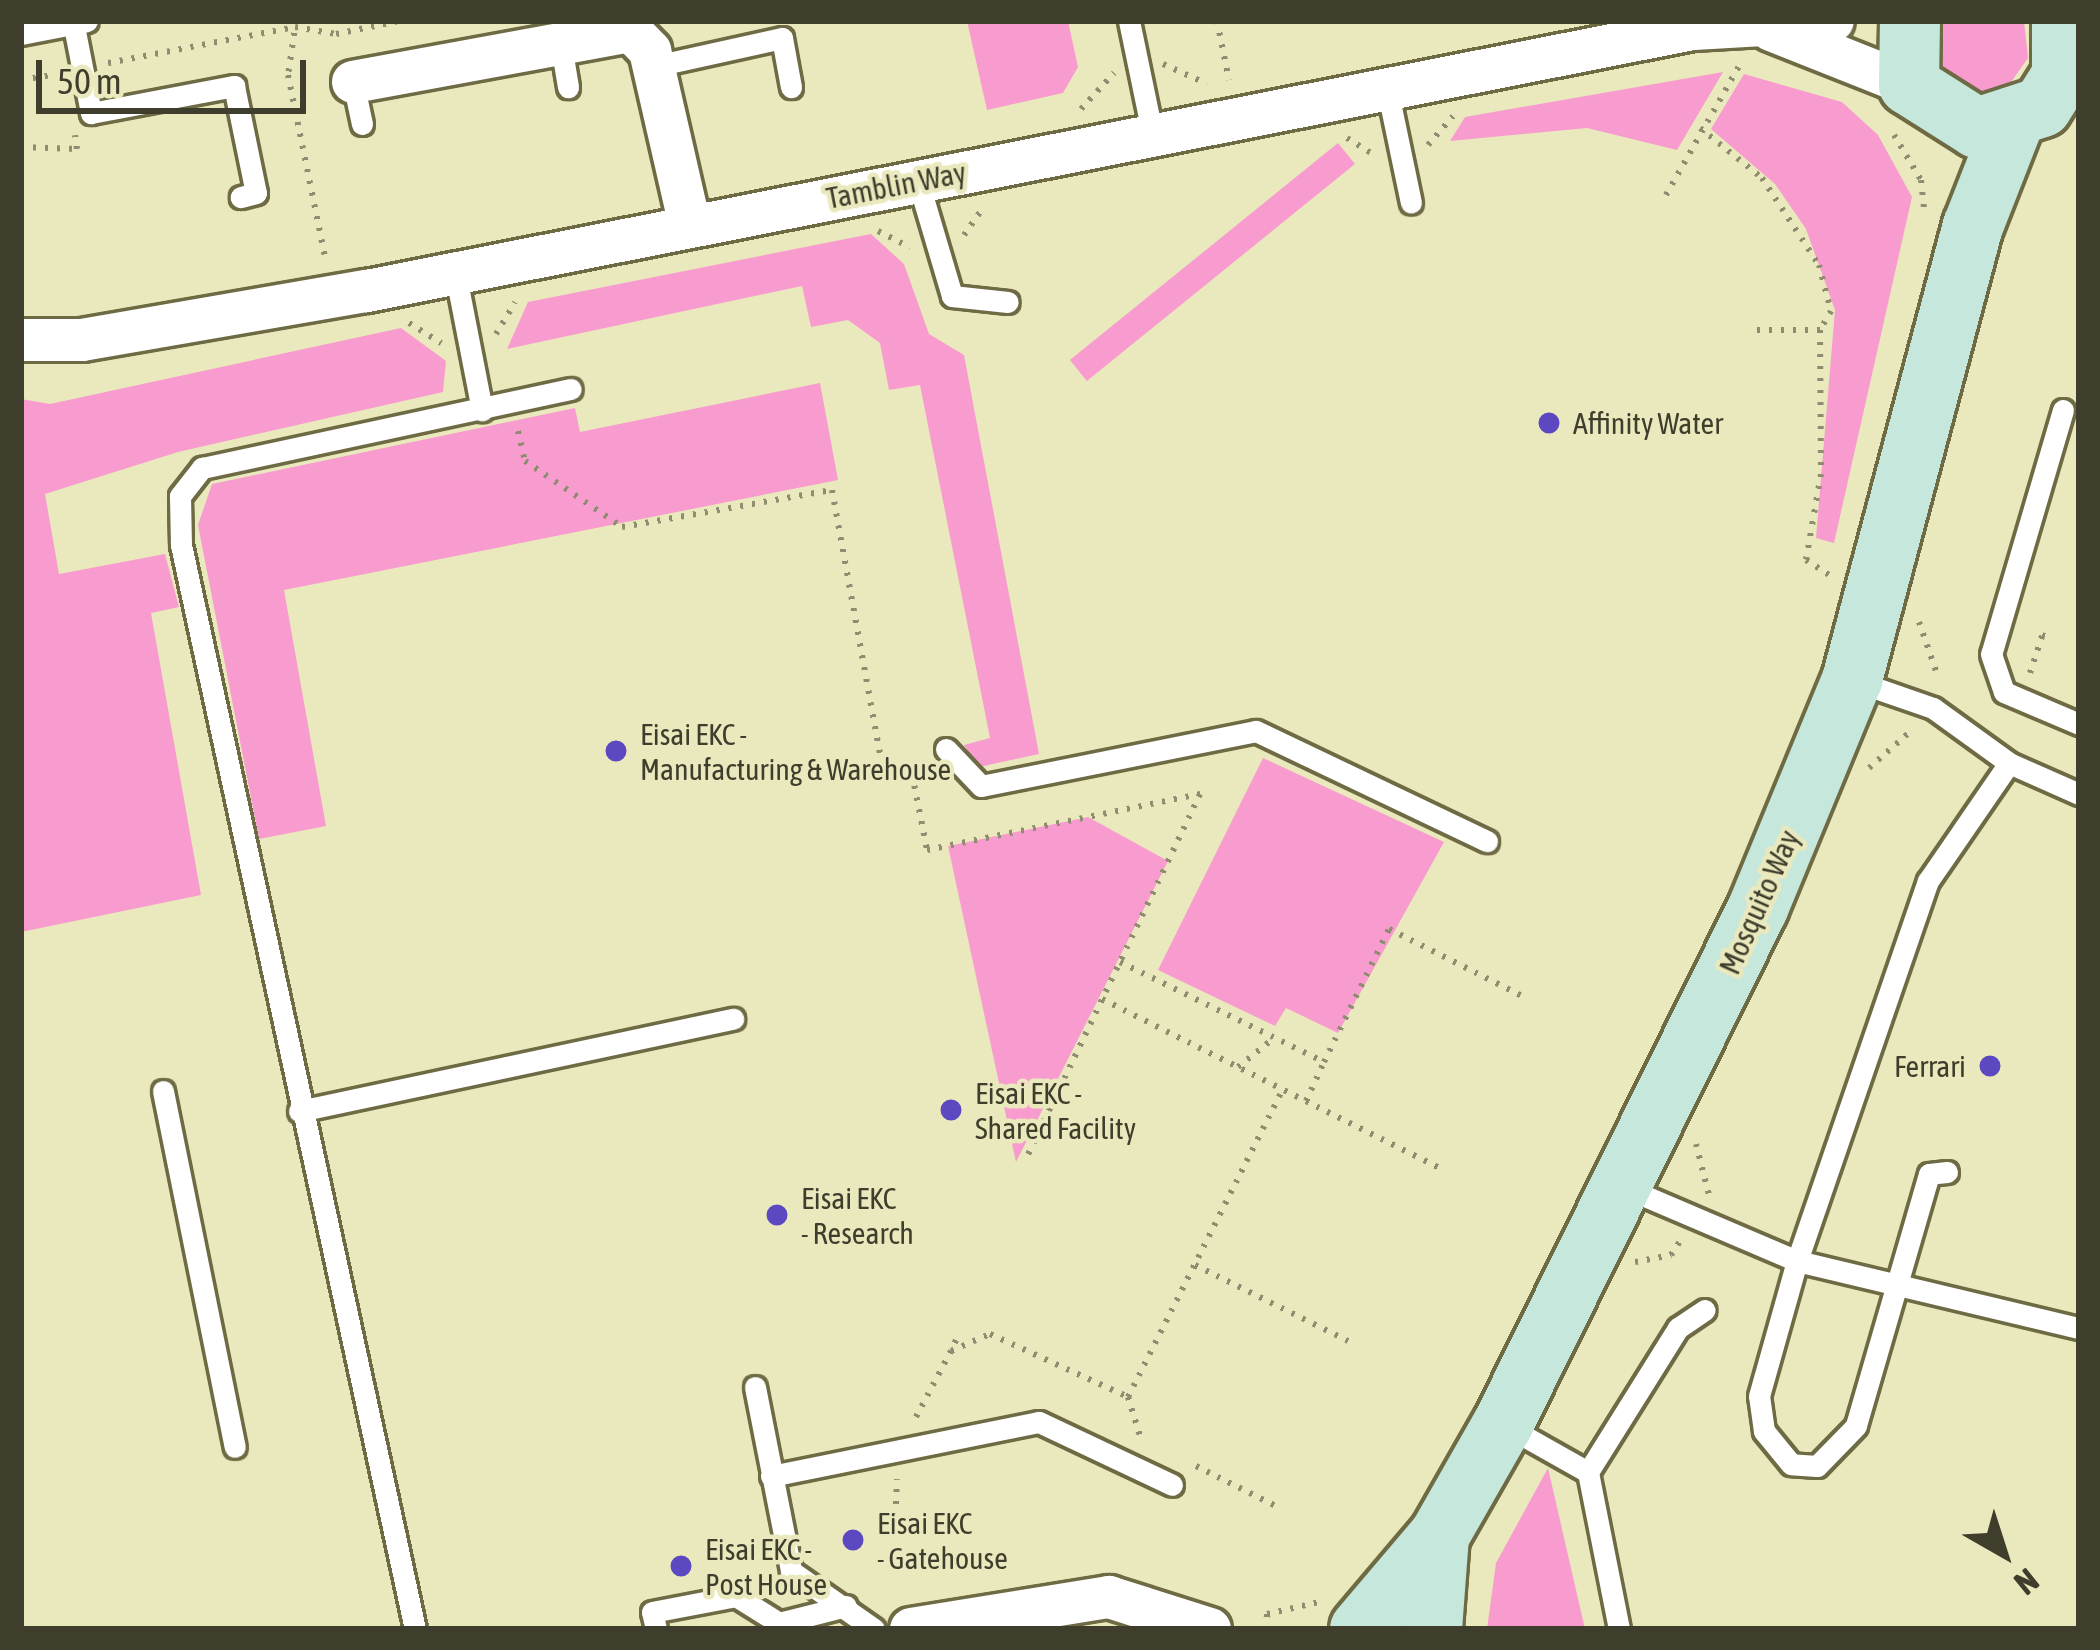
<!DOCTYPE html>
<html>
<head>
<meta charset="utf-8">
<style>
  body { margin:0 }
  #map { position:relative; width:2100px; height:1650px; overflow:hidden; background:#eae8bd; font-family:"Asap Condensed",sans-serif }
  div>[style] { position:absolute }
  [style*='--x'] { left:calc(var(--x)*1px); top:calc(var(--y)*1px); width:calc(var(--w)*1px); rotate:calc(var(--a)*1deg) }
  .green>* { inset:0; background:#f89ccf; transform-origin:0 0 }
  .path>* { height:6px; margin-top:-3px; transform-origin:0; background:repeating-linear-gradient(90deg,#8e8d70 0 3px,transparent 0 12px) }
  .roads { filter:drop-shadow(3px 0 #6e6b44) drop-shadow(-3px 0 #6e6b44) drop-shadow(0 3px #6e6b44) drop-shadow(0 -3px #6e6b44) }
  .lane>* { height:21px; margin:-10.5px; padding:0 10.5px; transform-origin:10.5px; border-radius:10.5px; background:#fff }
  .street>* { height:42px; margin:-21px; padding:0 21px; transform-origin:21px; border-radius:21px; background:#fff }
  .secondary>* { height:60px; margin:-30px; padding:0 30px; transform-origin:30px; border-radius:30px; background:#c6e7db }
  .dots>* { width:33px; height:33px; translate:-50% -50%; box-sizing:border-box; border:6px solid #eae8bd; border-radius:50% }
  span { translate:-50% -50%; white-space:nowrap; text-align:center; line-height:1.15; -webkit-text-stroke:9px #eae8bd; paint-order:stroke }
  .street-label { font-size:30px; color:#3f3e2d }
  .poi-label { font-size:30px; color:#3f3e2d }
  .left { translate:0 -50%; text-align:left }
  .right { translate:-100% -50%; text-align:right }
  .frame { position:absolute; inset:0; border:24px solid #3f3e2d; pointer-events:none }
  .north { position:absolute; left:1944px; top:1494px; width:120px; height:120px; -webkit-text-stroke:9px #eae8bd; paint-order:stroke; rotate:141deg; font-size:33px; font-weight:700; line-height:48px; text-align:center; color:#3f3e2d }
  .north::after { content:''; display:block; margin:auto; width:42px; height:54px; background:#3f3e2d; clip-path:polygon(50% 0,100% 100%,50% 72%,0 100%) }
  .scale { position:absolute; left:36px; top:60px; width:270px; height:54px; box-sizing:border-box; border:6px solid #3f3e2d; border-top:0; padding-left:15px; font-size:36px; line-height:42px; white-space:nowrap; color:#3f3e2d; -webkit-text-stroke:9px #eae8bd; paint-order:stroke }
</style>
</head>
<body>
<div id="map">
  <div class="green">
    <div style="clip-path:polygon(967px 21px,1068px 21px,1078px 67px,1063px 93px,987px 110px)"></div>
    <div style="clip-path:polygon(1936px 21px,2024px 21px,2028px 58px,2009px 85px,1978px 94px,1937px 69px)"></div>
    <div style="clip-path:polygon(1723px 72px,1677px 150px,1587px 128px,1450px 141px,1465px 117px)"></div>
    <div style="clip-path:polygon(1744px 74px,1842px 102px,1878px 135px,1912px 197px,1834px 543px,1816px 538px,1835px 310px,1806px 229px,1775px 184px,1711px 129px)"></div>
    <div style="left:1338px;top:143px;width:27px;height:345px;rotate:51deg"></div>
    <div style="clip-path:polygon(871px 234px,904px 264px,929px 334px,964px 355px,1039px 754px,979px 767px,964px 745px,990px 738px,920px 385px,889px 390px,880px 343px,848px 320px,811px 327px,802px 286px,507px 349px,528px 302px)"></div>
    <div style="clip-path:polygon(401px 328px,446px 361px,443px 392px,178px 452px,45px 494px,59px 574px,165px 554px,179px 607px,151px 613px,201px 895px,21px 932px,21px 399px,50px 404px)"></div>
    <div style="clip-path:polygon(820px 383px,838px 480px,284px 590px,326px 826px,259px 839px,198px 525px,212px 484px,575px 408px,580px 432px)"></div>
    <div style="clip-path:polygon(1263px 758px,1444px 842px,1338px 1033px,1286px 1008px,1275px 1026px,1158px 970px)"></div>
    <div style="clip-path:polygon(1088px 817px,1168px 861px,1016px 1162px,948px 846px)"></div>
    <div style="clip-path:polygon(1548px 1468px,1585px 1629px,1487px 1629px,1496px 1563px)"></div>
  </div>
  <div class="path">
    <div style="--x:296;--y:21;--w:55;--a:98.4"></div>
    <div style="--x:288;--y:75;--w:190;--a:78.5"></div>
    <div style="--x:1217;--y:21;--w:60;--a:78.5"></div>
    <div style="--x:108;--y:63;--w:190;--a:-10.9"></div>
    <div style="--x:295;--y:27;--w:42;--a:9.7"></div>
    <div style="--x:336;--y:34;--w:64;--a:-11.7"></div>
    <div style="--x:1163;--y:64;--w:48;--a:24.4"></div>
    <div style="--x:21;--y:80;--w:31;--a:-9"></div>
    <div style="--x:1081;--y:109;--w:49;--a:-47.5"></div>
    <div style="--x:1700;--y:128;--w:80;--a:38.9"></div>
    <div style="--x:1762;--y:178;--w:104;--a:56.8"></div>
    <div style="--x:1819;--y:265;--w:48;--a:75.4"></div>
    <div style="--x:1831;--y:311;--w:22;--a:120"></div>
    <div style="--x:1820;--y:330;--w:144;--a:89.6"></div>
    <div style="--x:1821;--y:474;--w:87;--a:99.9"></div>
    <div style="--x:1806;--y:560;--w:31;--a:33"></div>
    <div style="--x:1894;--y:135;--w:52;--a:59"></div>
    <div style="--x:1921;--y:180;--w:36;--a:84"></div>
    <div style="--x:1347;--y:138;--w:32;--a:32"></div>
    <div style="--x:1428;--y:145;--w:38;--a:-49"></div>
    <div style="--x:21;--y:147;--w:56;--a:2"></div>
    <div style="--x:77;--y:149;--w:14;--a:-98"></div>
    <div style="--x:1666;--y:195;--w:148;--a:-60.5"></div>
    <div style="--x:878;--y:231;--w:36;--a:27"></div>
    <div style="--x:964;--y:235;--w:33;--a:-55"></div>
    <div style="--x:409;--y:323;--w:38;--a:32"></div>
    <div style="--x:1757;--y:330;--w:63;--a:0"></div>
    <div style="--x:496;--y:334;--w:37;--a:-59"></div>
    <div style="--x:518;--y:431;--w:31;--a:77"></div>
    <div style="--x:525;--y:461;--w:117;--a:34.2"></div>
    <div style="--x:622;--y:527;--w:213;--a:-10"></div>
    <div style="--x:832;--y:490;--w:296;--a:79.7"></div>
    <div style="--x:885;--y:781;--w:28;--a:-15"></div>
    <div style="--x:912;--y:774;--w:77;--a:78.8"></div>
    <div style="--x:927;--y:850;--w:279;--a:-11.6"></div>
    <div style="--x:1200;--y:794;--w:404;--a:115.5"></div>
    <div style="--x:1919;--y:622;--w:58;--a:70.9"></div>
    <div style="--x:2030;--y:673;--w:40;--a:-72"></div>
    <div style="--x:2042;--y:635;--w:11;--a:22"></div>
    <div style="--x:1869;--y:768;--w:57;--a:-41.5"></div>
    <div style="--x:1120;--y:962;--w:227;--a:26.1"></div>
    <div style="--x:1324;--y:1062;--w:148;--a:-64"></div>
    <div style="--x:1389;--y:929;--w:149;--a:26.7"></div>
    <div style="--x:1102;--y:999;--w:377;--a:26.6"></div>
    <div style="--x:1238;--y:1067;--w:46;--a:-38.9"></div>
    <div style="--x:1306;--y:1101;--w:43;--a:-65.2"></div>
    <div style="--x:1696;--y:1144;--w:53;--a:75.7"></div>
    <div style="--x:1635;--y:1262;--w:37;--a:-11"></div>
    <div style="--x:1671;--y:1255;--w:17;--a:-57"></div>
    <div style="--x:1195;--y:1265;--w:178;--a:26.4"></div>
    <div style="--x:956;--y:1340;--w:12;--a:114"></div>
    <div style="--x:951;--y:1351;--w:43;--a:-23.6"></div>
    <div style="--x:990;--y:1334;--w:152;--a:24.5"></div>
    <div style="--x:1128;--y:1397;--w:345;--a:-63.3"></div>
    <div style="--x:1128;--y:1397;--w:44;--a:72.8"></div>
    <div style="--x:916;--y:1417;--w:75;--a:-62.1"></div>
    <div style="--x:1196;--y:1466;--w:89;--a:26.6"></div>
    <div style="--x:895;--y:1528;--w:49;--a:-87.7"></div>
    <div style="--x:1265;--y:1629;--w:15;--a:-82"></div>
    <div style="--x:1267;--y:1614;--w:53;--a:-13"></div>
  </div>
  <div class="roads">
    <div class="lane">
      <div style="--x:73;--y:21;--w:94;--a:78.9"></div>
      <div style="--x:91;--y:113;--w:146;--a:-10.7"></div>
      <div style="--x:234;--y:86;--w:109;--a:78.4"></div>
      <div style="--x:256;--y:193;--w:16;--a:165"></div>
      <div style="--x:1129;--y:21;--w:113;--a:78.3"></div>
      <div style="--x:21;--y:34;--w:67;--a:-11.1"></div>
      <div style="--x:560;--y:39;--w:49;--a:80.5"></div>
      <div style="--x:655;--y:66;--w:130;--a:-12.4"></div>
      <div style="--x:782;--y:38;--w:50;--a:79.6"></div>
      <div style="--x:353;--y:82;--w:43;--a:77.9"></div>
      <div style="--x:1387;--y:88;--w:117;--a:78.2"></div>
      <div style="--x:918;--y:181;--w:120;--a:73.5"></div>
      <div style="--x:952;--y:296;--w:56;--a:6.1"></div>
      <div style="--x:455;--y:271;--w:142;--a:79"></div>
      <div style="--x:2063;--y:410;--w:254;--a:106.4"></div>
      <div style="--x:1991;--y:654;--w:40;--a:71.1"></div>
      <div style="--x:2004;--y:692;--w:82;--a:23.1"></div>
      <div style="--x:1858;--y:682;--w:79;--a:19.1"></div>
      <div style="--x:1933;--y:708;--w:94;--a:35.9"></div>
      <div style="--x:2009;--y:763;--w:77;--a:23.9"></div>
      <div style="--x:946;--y:749;--w:51;--a:46.6"></div>
      <div style="--x:981;--y:786;--w:280;--a:-11.3"></div>
      <div style="--x:1256;--y:731;--w:256;--a:25.5"></div>
      <div style="--x:163;--y:1091;--w:363;--a:78.6"></div>
      <div style="--x:299;--y:1111;--w:444;--a:-12"></div>
      <div style="--x:1947;--y:1172;--w:18;--a:174"></div>
      <div style="--x:1929;--y:1174;--w:262;--a:106.2"></div>
      <div style="--x:1856;--y:1426;--w:56;--a:134.3"></div>
      <div style="--x:1817;--y:1466;--w:26;--a:-176"></div>
      <div style="--x:1791;--y:1464;--w:43;--a:-129.3"></div>
      <div style="--x:1764;--y:1431;--w:35;--a:-98"></div>
      <div style="--x:1759;--y:1396;--w:140;--a:-74.3"></div>
      <div style="--x:1797;--y:1261;--w:402;--a:-71"></div>
      <div style="--x:1928;--y:881;--w:143;--a:-55.5"></div>
      <div style="--x:1626;--y:1188;--w:186;--a:23.1"></div>
      <div style="--x:1797;--y:1261;--w:290;--a:13.4"></div>
      <div style="--x:755;--y:1387;--w:187;--a:78.9"></div>
      <div style="--x:791;--y:1571;--w:101;--a:34.9"></div>
      <div style="--x:1508;--y:1427;--w:92;--a:29.4"></div>
      <div style="--x:771;--y:1476;--w:273;--a:-11.4"></div>
      <div style="--x:1039;--y:1422;--w:147;--a:25.3"></div>
      <div style="--x:415;--y:1629;--w:1109;--a:-102.18"></div>
      <div style="--x:181;--y:545;--w:49;--a:-91.2"></div>
      <div style="--x:180;--y:496;--w:36;--a:-52"></div>
      <div style="--x:202;--y:468;--w:377;--a:-12.1"></div>
      <div style="--x:656;--y:1629;--w:17;--a:-103"></div>
      <div style="--x:652;--y:1612;--w:86;--a:-10.8"></div>
      <div style="--x:736;--y:1596;--w:51;--a:32.1"></div>
      <div style="--x:779;--y:1623;--w:69;--a:-14.2"></div>
      <div style="--x:1619;--y:1629;--w:160;--a:-101.2"></div>
      <div style="--x:1588;--y:1472;--w:170;--a:-58"></div>
      <div style="--x:1678;--y:1328;--w:32;--a:-34"></div>
    </div>
    <div class="street">
      <div style="--x:1771;--y:30;--w:149;--a:21.7"></div>
      <div style="--x:353;--y:82;--w:283;--a:-10.4"></div>
      <div style="--x:631;--y:31;--w:28;--a:46"></div>
      <div style="--x:650;--y:51;--w:179;--a:77.1"></div>
      <div style="--x:21;--y:340;--w:61;--a:0"></div>
      <div style="--x:82;--y:340;--w:289;--a:-9.8"></div>
      <div style="--x:367;--y:291;--w:1352;--a:-11.18"></div>
      <div style="--x:1693;--y:29;--w:140;--a:-3.3"></div>
      <div style="--x:911;--y:1629;--w:201;--a:-9.2"></div>
      <div style="--x:1109;--y:1597;--w:106;--a:17.6"></div>
    </div>
    <div class="secondary">
      <div style="--x:1910;--y:21;--w:64;--a:90.9"></div>
      <div style="--x:1909;--y:85;--w:80;--a:32.3"></div>
      <div style="--x:1977;--y:128;--w:68;--a:-17.9"></div>
      <div style="--x:2042;--y:107;--w:38;--a:-58"></div>
      <div style="--x:2062;--y:75;--w:54;--a:-90"></div>
      <div style="--x:1360;--y:1629;--w:122;--a:-49.7"></div>
      <div style="--x:1439;--y:1536;--w:129;--a:-60.3"></div>
      <div style="--x:1503;--y:1424;--w:576;--a:-63.7"></div>
      <div style="--x:1758;--y:908;--w:247;--a:-67.6"></div>
      <div style="--x:1852;--y:680;--w:470;--a:-75.1"></div>
      <div style="--x:1973;--y:226;--w:110;--a:-68.6"></div>
      <div style="--x:1432;--y:1629;--w:93;--a:-85.7"></div>
    </div>
  </div>
  <div class="dots">
    <div style="left:1549px;top:423px;background:#5c48c0"></div>
    <div style="left:616px;top:751px;background:#5c48c0"></div>
    <div style="left:1990px;top:1066px;background:#5c48c0"></div>
    <div style="left:951px;top:1110px;background:#5c48c0"></div>
    <div style="left:777px;top:1215px;background:#5c48c0"></div>
    <div style="left:853px;top:1540px;background:#5c48c0"></div>
    <div style="left:681px;top:1566px;background:#5c48c0"></div>
  </div>
  <div class="street-label">
    <span style="left:896px;top:185px;rotate:-11deg">Tamblin Way</span>
    <span style="left:1759px;top:902px;rotate:-66deg">Mosquito Way</span>
  </div>
  <div class="poi-label">
    <span class="left" style="left:1573px;top:423px">Affinity Water</span>
    <span class="left" style="left:640px;top:751px">Eisai EKC -<br>Manufacturing &amp; Warehouse</span>
    <span class="right" style="left:1966px;top:1066px">Ferrari</span>
    <span class="left" style="left:975px;top:1110px">Eisai EKC -<br>Shared Facility</span>
    <span class="left" style="left:801px;top:1215px">Eisai EKC<br>- Research</span>
    <span class="left" style="left:877px;top:1540px">Eisai EKC<br>- Gatehouse</span>
    <span class="left" style="left:705px;top:1566px">Eisai EKC -<br>Post House</span>
  </div>
  <div class="frame"></div>
  <div class="north">N</div>
  <div class="scale">50 m</div>
</div>
</body>
</html>
